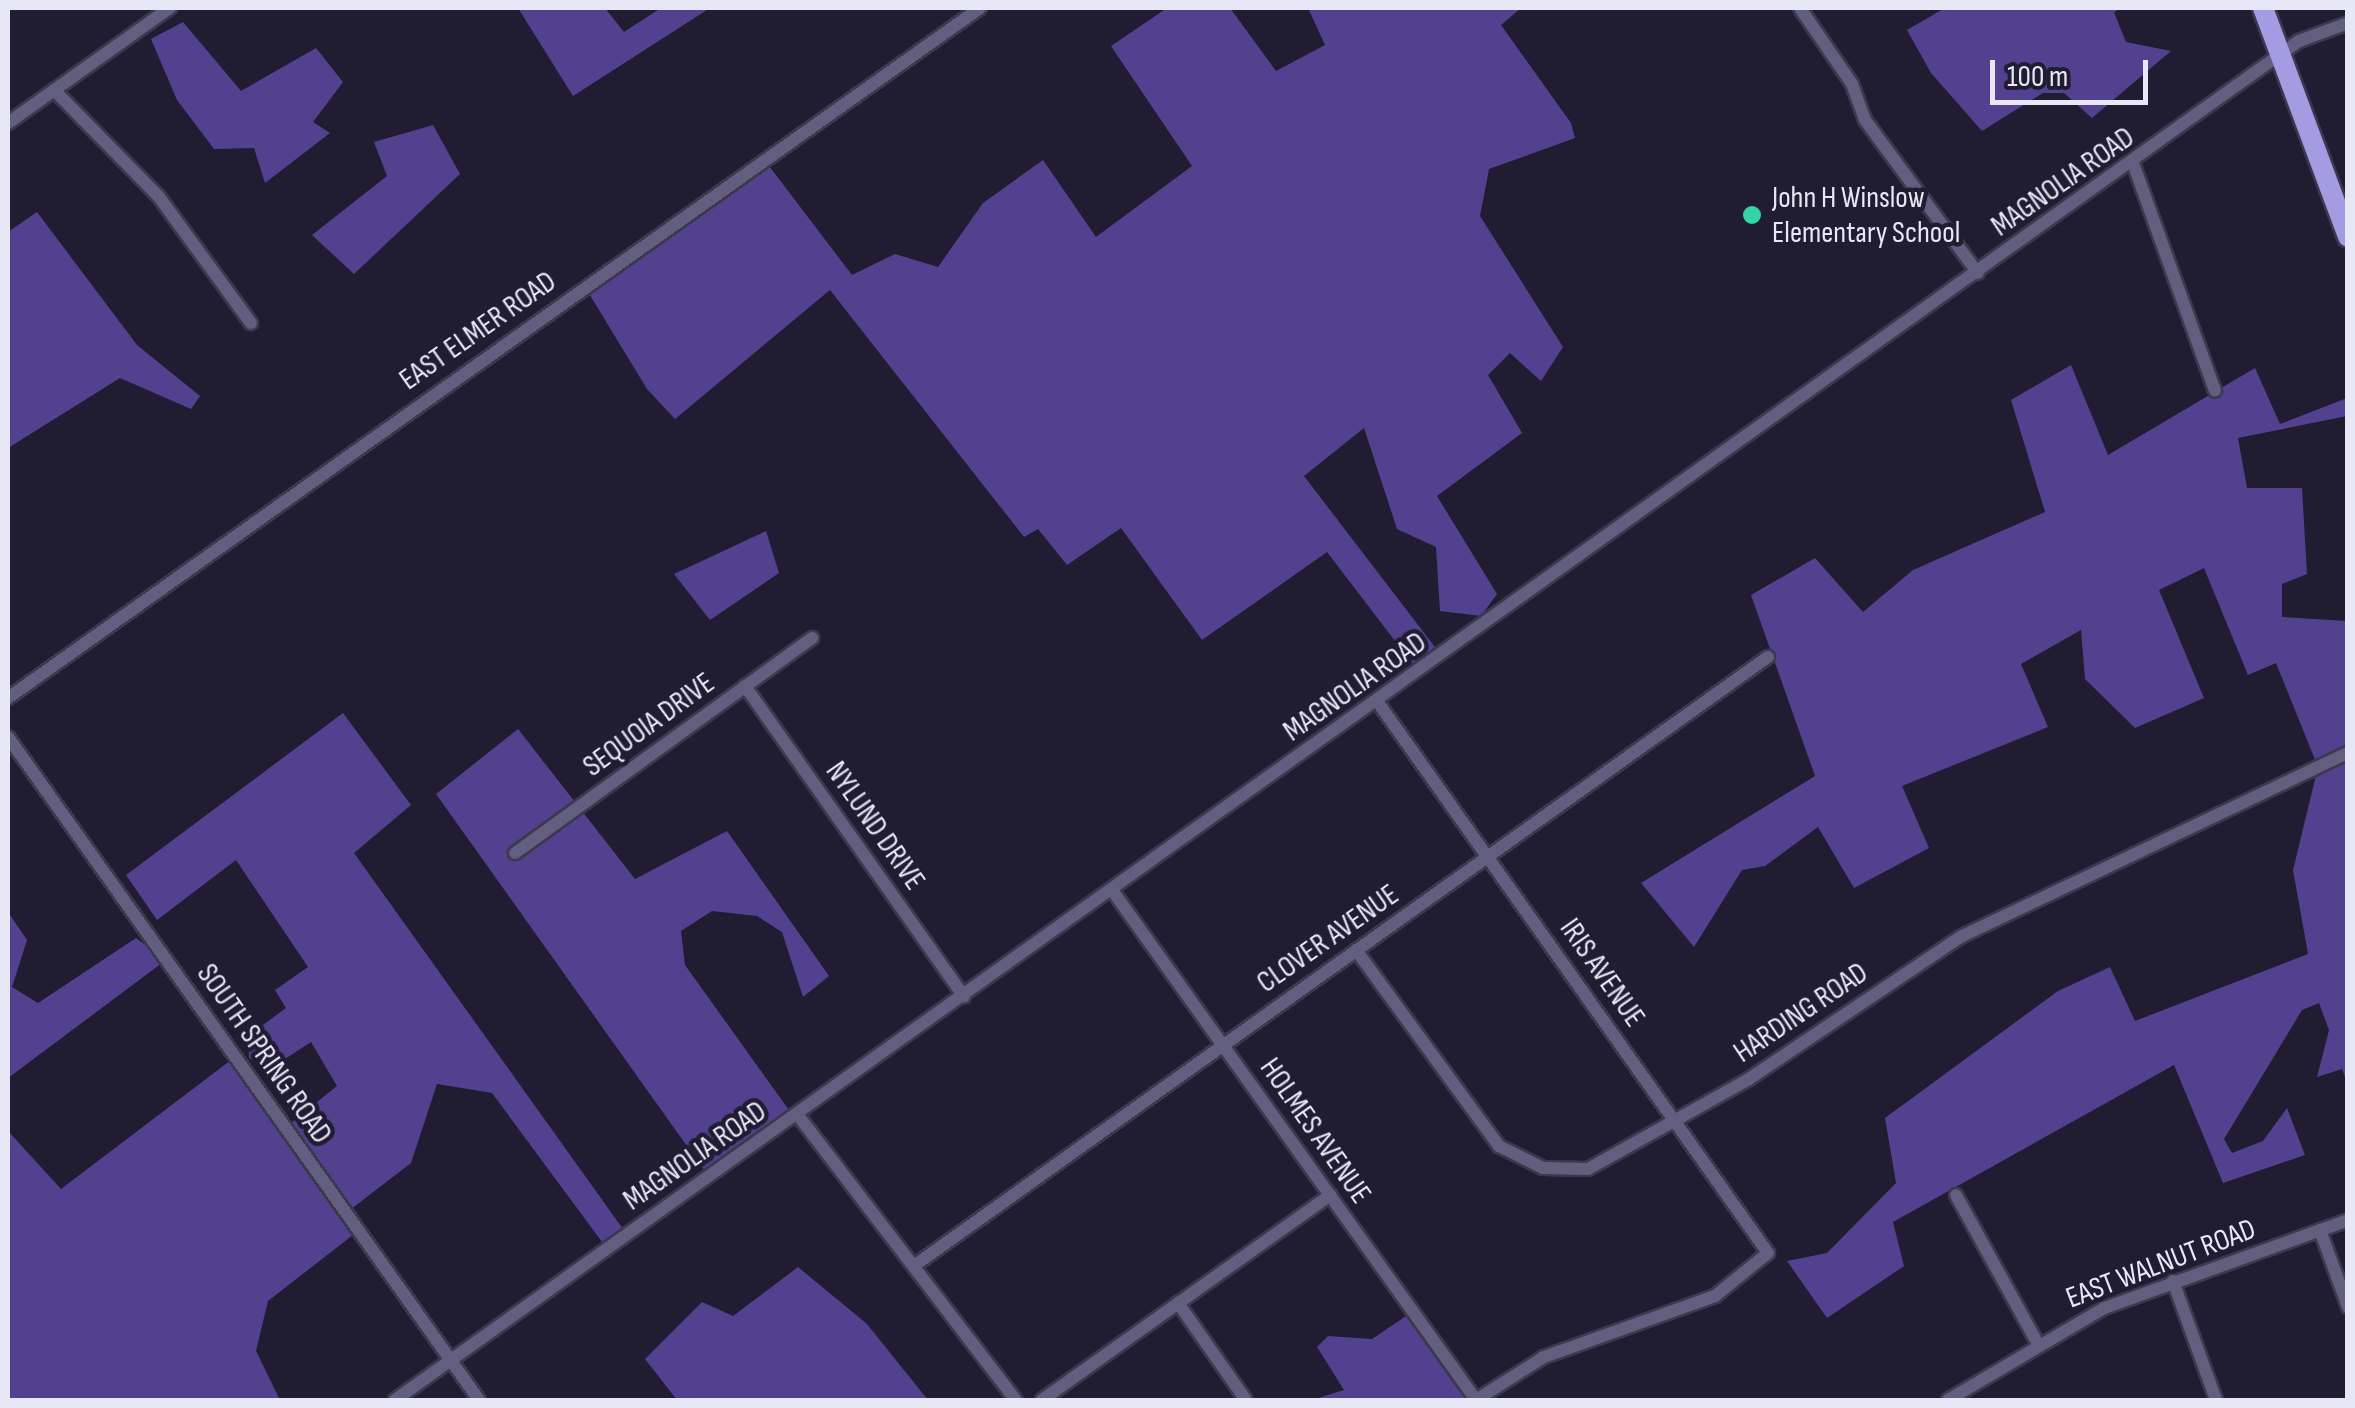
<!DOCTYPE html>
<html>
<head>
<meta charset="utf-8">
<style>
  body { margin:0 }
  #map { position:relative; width:2355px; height:1408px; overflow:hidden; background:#201d33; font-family:"Sofia Sans Condensed",sans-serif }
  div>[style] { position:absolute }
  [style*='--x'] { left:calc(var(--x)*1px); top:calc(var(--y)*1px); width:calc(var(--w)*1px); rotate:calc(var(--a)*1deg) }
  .forest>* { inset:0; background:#52418e }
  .roads { filter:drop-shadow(2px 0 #3c394e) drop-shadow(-2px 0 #3c394e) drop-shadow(0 2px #3c394e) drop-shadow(0 -2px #3c394e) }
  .street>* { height:12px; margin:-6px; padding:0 6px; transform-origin:6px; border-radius:6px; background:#625e80 }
  .primary>* { height:20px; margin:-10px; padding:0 10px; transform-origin:10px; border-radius:10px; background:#a59be2 }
  .dots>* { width:28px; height:28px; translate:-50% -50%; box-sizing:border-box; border:5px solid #201d33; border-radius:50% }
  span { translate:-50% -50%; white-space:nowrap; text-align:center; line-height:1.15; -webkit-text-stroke:9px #201d33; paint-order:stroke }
  .street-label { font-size:30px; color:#e8e7f6 }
  .poi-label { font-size:30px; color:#e8e7f6 }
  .left { translate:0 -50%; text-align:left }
  .frame { position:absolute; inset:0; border:10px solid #e8e7f6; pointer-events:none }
  .scale { position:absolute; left:1990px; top:60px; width:158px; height:45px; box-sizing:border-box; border:5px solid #e8e7f6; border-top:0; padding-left:12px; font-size:30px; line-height:35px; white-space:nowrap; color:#e8e7f6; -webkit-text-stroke:8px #201d33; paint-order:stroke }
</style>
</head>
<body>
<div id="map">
  <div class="forest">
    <div style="clip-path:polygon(518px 8px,605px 8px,624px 32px,661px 8px,710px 8px,573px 96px)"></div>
    <div style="clip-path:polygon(1167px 8px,1230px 8px,1276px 71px,1325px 45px,1308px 8px,1521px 8px,1501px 25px,1571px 123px,1575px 138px,1489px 169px,1480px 216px,1563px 347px,1541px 381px,1510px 353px,1488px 375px,1522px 433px,1437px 496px,1497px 594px,1481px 616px,1440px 611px,1436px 547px,1397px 529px,1364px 428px,1304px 476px,1441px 655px,1418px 671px,1327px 552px,1202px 640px,1121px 528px,1067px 565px,1038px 529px,1024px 537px,830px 290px,675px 419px,647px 389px,585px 287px,763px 158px,852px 275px,895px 254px,938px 267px,983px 203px,1043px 160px,1096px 237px,1192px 166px,1111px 46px)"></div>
    <div style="clip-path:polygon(1945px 8px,2122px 8px,2114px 12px,2126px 42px,2171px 51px,2092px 118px,2064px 93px,2043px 93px,1982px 131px,1931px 73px,1907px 30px)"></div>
    <div style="clip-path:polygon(183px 22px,241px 91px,316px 48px,343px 82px,313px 122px,330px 133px,265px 183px,254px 148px,214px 149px,177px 100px,151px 39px)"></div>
    <div style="clip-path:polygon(433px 125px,460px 174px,354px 274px,312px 235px,387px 176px,374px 142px)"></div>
    <div style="clip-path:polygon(37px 212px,137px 345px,200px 396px,191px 409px,120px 378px,8px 448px,8px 232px)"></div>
    <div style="clip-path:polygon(2071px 365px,2108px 455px,2255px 368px,2280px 424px,2347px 398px,2347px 416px,2238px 438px,2247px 488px,2302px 488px,2307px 574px,2282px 584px,2282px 617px,2347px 621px,2347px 1082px,2342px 1069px,2317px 1077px,2329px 1030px,2319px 1003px,2302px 1010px,2224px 1139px,2232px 1153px,2263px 1141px,2287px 1108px,2305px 1155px,2223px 1183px,2174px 1065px,1893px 1222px,1904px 1266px,1827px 1318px,1787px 1261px,1827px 1253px,1896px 1183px,1885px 1118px,2058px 991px,2110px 967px,2135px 1021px,2308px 954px,2293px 870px,2318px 767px,2276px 663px,2248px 675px,2204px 568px,2159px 590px,2204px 698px,2135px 728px,2085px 679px,2081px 630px,2021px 664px,2048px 727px,1902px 786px,1929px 848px,1854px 888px,1818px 827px,1765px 866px,1742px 870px,1694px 947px,1641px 883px,1815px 776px,1751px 595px,1815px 558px,1863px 612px,1913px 570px,2045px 512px,2011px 400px)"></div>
    <div style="clip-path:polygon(766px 531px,779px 573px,710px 620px,674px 574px)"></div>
    <div style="clip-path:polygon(343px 713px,411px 805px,354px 853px,628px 1236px,608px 1250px,492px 1093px,437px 1084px,411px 1163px,346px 1213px,358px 1231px,268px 1301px,256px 1351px,280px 1400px,8px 1400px,8px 1131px,61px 1189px,235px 1057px,286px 1127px,337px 1086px,311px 1042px,268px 1070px,249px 1058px,248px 1036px,286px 1008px,275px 990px,308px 967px,236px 860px,157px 920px,126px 875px)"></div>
    <div style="clip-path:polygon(518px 729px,635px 879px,727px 831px,829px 976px,803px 997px,782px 932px,757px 916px,712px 911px,681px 931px,685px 965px,794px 1117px,709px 1177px,436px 794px)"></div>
    <div style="clip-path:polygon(8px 912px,27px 940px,12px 987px,38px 1003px,136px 938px,166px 960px,8px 1078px)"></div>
    <div style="clip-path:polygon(798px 1267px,867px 1324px,928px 1400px,677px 1400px,645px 1359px,702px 1302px,733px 1316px)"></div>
    <div style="clip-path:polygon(1415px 1310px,1476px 1400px,1312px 1400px,1344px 1390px,1317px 1347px,1328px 1336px,1372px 1339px)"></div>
  </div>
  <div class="roads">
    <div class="street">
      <div style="--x:1800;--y:8;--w:92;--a:55.6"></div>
      <div style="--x:1852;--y:84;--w:38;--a:70"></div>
      <div style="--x:1865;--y:120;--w:190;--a:53.6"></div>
      <div style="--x:54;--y:90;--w:150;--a:45.5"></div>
      <div style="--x:159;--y:197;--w:156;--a:53.9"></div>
      <div style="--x:8;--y:123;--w:199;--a:-35.4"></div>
      <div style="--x:2133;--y:163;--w:242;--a:70.2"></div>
      <div style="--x:745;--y:686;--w:380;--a:54.8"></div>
      <div style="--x:8;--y:698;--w:1192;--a:-35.37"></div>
      <div style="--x:1377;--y:701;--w:676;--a:54.69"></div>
      <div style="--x:1768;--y:1253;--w:68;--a:140.9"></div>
      <div style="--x:1715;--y:1296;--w:182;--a:160.4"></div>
      <div style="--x:1544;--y:1357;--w:80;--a:147.7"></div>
      <div style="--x:8;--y:737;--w:813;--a:54.61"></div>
      <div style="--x:515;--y:853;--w:367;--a:-35.9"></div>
      <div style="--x:1112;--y:890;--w:627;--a:54.48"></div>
      <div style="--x:1356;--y:950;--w:243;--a:53.9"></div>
      <div style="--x:1499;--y:1146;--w:49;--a:26.6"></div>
      <div style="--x:1543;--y:1168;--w:45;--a:1.3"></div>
      <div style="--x:1588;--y:1169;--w:184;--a:-29.2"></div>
      <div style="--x:1749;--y:1079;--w:254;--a:-33.9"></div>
      <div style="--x:1960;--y:937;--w:429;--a:-25.4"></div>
      <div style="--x:797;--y:1114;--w:360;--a:52.6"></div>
      <div style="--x:1956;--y:1195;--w:170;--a:61.2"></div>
      <div style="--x:2320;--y:1230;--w:82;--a:70"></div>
      <div style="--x:918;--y:1263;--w:1044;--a:-35.49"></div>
      <div style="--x:2173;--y:1281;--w:127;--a:70.1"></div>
      <div style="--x:1178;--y:1303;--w:118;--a:55"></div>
      <div style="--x:395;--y:1400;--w:2339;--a:-35.52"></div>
      <div style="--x:2299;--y:41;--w:52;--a:-20.2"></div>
      <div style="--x:1042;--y:1400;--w:354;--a:-35.4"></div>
      <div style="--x:1948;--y:1400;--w:181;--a:-30.5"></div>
      <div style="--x:2104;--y:1308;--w:259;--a:-19.8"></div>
    </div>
    <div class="primary">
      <div style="--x:2263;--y:8;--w:244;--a:69.6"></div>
    </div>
  </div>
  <div class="dots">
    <div style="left:1752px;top:215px;background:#35d4a7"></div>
  </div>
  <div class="street-label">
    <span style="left:2063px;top:182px;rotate:-35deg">MAGNOLIA ROAD</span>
    <span style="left:478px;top:331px;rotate:-35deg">EAST ELMER ROAD</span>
    <span style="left:1355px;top:687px;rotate:-35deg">MAGNOLIA ROAD</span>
    <span style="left:649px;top:725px;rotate:-36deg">SEQUOIA DRIVE</span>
    <span style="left:875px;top:826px;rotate:55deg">NYLUND DRIVE</span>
    <span style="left:1328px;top:939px;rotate:-35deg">CLOVER AVENUE</span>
    <span style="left:1602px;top:973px;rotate:55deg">IRIS AVENUE</span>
    <span style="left:1801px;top:1013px;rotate:-34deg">HARDING ROAD</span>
    <span style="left:264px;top:1054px;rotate:55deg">SOUTH SPRING ROAD</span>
    <span style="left:1315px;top:1131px;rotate:55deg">HOLMES AVENUE</span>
    <span style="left:695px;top:1156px;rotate:-35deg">MAGNOLIA ROAD</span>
    <span style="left:2161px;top:1264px;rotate:-21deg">EAST WALNUT ROAD</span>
  </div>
  <div class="poi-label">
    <span class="left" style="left:1772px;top:215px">John H Winslow<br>Elementary School</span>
  </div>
  <div class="frame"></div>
  <div class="scale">100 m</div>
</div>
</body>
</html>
